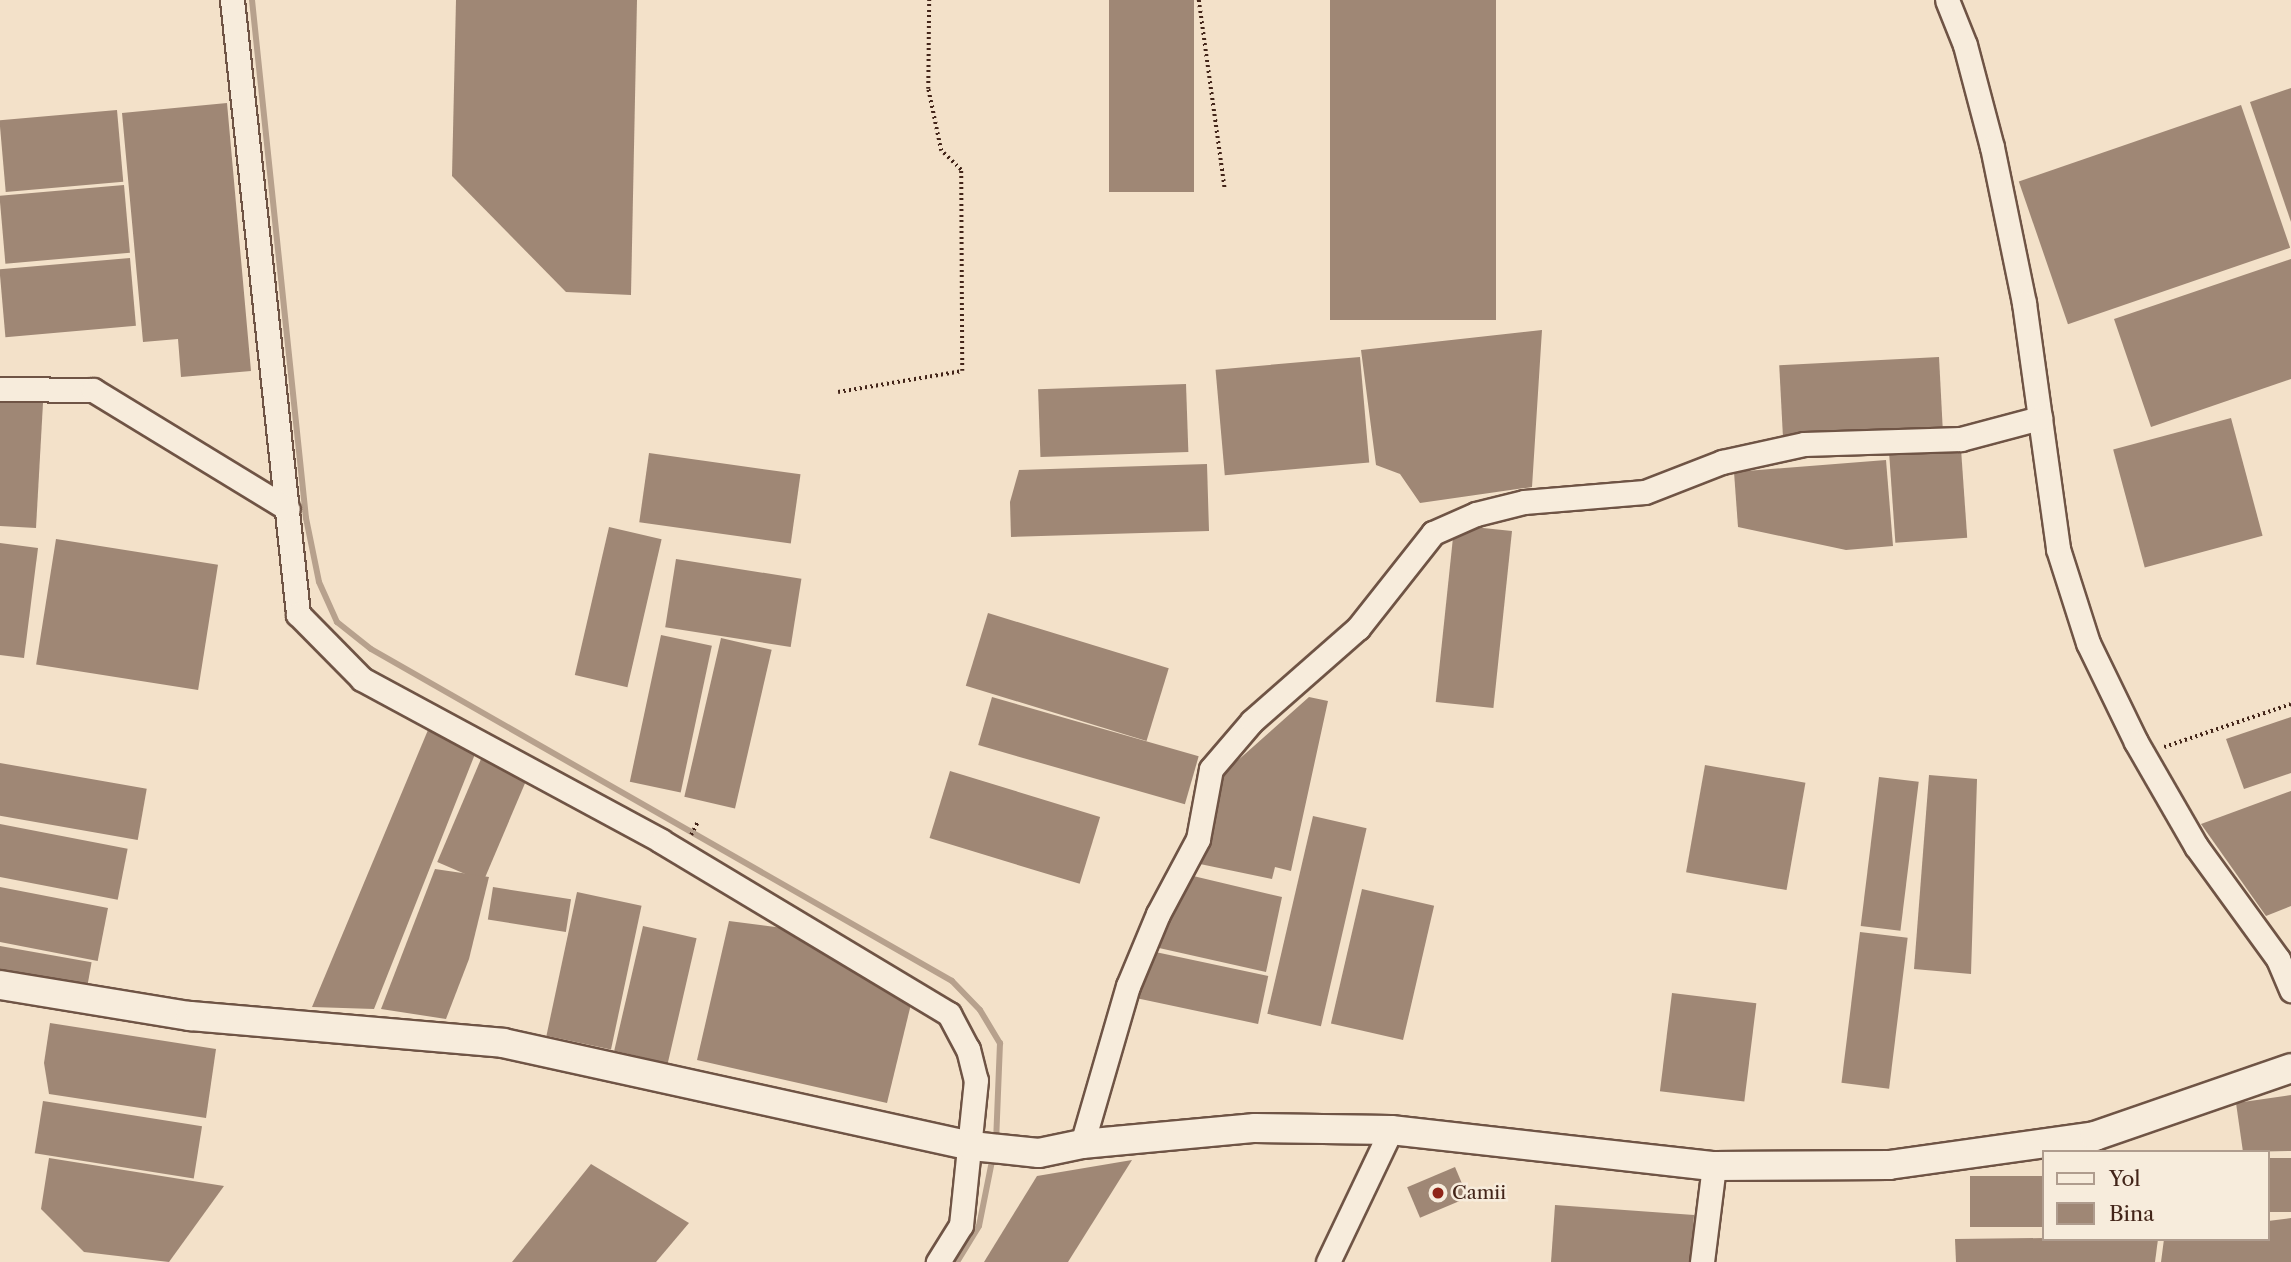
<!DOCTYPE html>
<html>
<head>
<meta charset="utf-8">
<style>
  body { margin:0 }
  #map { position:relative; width:2291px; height:1262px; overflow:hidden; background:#f3e1c9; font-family:"Libre Caslon Text",serif }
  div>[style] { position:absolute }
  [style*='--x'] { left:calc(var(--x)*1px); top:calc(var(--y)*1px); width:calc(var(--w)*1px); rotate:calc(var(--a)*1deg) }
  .stream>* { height:6px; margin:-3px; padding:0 3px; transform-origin:3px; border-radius:3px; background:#b7a18d }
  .building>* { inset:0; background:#9f8775; transform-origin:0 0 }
  .path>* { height:3.5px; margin-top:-1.75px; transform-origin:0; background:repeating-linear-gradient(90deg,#432519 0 2px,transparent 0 5.5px) }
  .roads { filter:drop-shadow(2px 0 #6f5445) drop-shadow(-2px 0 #6f5445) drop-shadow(0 2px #6f5445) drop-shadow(0 -2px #6f5445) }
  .minor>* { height:23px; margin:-11.5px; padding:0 11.5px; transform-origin:11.5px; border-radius:11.5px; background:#f7ecdc }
  .tertiary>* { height:28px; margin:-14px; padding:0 14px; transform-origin:14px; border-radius:14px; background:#f7ecdc }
  .dots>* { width:19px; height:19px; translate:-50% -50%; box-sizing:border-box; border:4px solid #f7ecdc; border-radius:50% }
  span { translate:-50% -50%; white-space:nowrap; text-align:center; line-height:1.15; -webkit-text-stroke:5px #f7ecdc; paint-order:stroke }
  .poi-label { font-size:19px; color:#432519 }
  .left { translate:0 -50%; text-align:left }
  .legend { position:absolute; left:2042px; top:1150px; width:228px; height:91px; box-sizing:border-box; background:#f7ecdc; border:2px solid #af9c8e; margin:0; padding:9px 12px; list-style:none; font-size:21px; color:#432519 }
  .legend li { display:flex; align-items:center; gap:14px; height:35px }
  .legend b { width:35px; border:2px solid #af9c8e }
</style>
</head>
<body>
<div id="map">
  <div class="stream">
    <div style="--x:252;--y:0;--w:521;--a:84.05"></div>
    <div style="--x:306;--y:518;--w:65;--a:78.5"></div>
    <div style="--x:319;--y:582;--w:44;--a:65.8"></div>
    <div style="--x:337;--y:622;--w:43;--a:38.5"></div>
    <div style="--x:371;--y:649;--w:669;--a:29.74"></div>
    <div style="--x:952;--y:981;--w:40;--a:46"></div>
    <div style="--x:980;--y:1010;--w:39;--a:59"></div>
    <div style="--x:1000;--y:1043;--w:99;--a:92.3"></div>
    <div style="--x:957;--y:1262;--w:42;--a:-58.6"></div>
    <div style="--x:979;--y:1226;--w:71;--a:-78.7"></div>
  </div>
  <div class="building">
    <div style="clip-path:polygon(456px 0,637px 0,631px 295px,566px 292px,452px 176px)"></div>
    <div style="left:1109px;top:0;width:85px;height:192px"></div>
    <div style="left:1330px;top:0;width:166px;height:320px"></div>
    <div style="clip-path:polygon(2291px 88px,2291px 222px,2250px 102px)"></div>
    <div style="clip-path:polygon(227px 103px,251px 371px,181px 377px,178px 339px,143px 342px,122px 113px)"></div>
    <div style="left:2241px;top:105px;width:151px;height:235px;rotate:71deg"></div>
    <div style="left:117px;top:110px;width:72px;height:118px;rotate:85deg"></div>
    <div style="left:124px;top:185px;width:68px;height:125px;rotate:85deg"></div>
    <div style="left:130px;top:258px;width:68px;height:131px;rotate:85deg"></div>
    <div style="clip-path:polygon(2291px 259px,2291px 379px,2151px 427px,2114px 319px)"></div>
    <div style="clip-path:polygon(1542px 330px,1532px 487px,1420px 503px,1400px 474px,1376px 465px,1361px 350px)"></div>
    <div style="left:1360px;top:357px;width:106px;height:145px;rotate:85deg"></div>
    <div style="left:1939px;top:357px;width:70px;height:160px;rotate:87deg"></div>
    <div style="left:1186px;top:384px;width:68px;height:148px;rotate:88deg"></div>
    <div style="clip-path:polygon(0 400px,43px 403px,36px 528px,0 526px)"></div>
    <div style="left:2231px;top:418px;width:122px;height:122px;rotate:75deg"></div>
    <div style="left:1961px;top:449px;width:89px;height:72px;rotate:86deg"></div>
    <div style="left:649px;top:453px;width:153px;height:70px;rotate:8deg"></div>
    <div style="clip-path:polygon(1886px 460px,1893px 546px,1846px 550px,1738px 527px,1734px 472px)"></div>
    <div style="clip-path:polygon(1207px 464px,1209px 531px,1011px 537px,1010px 502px,1019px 470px)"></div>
    <div style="left:609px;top:527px;width:54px;height:152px;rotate:13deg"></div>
    <div style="left:1512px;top:531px;width:178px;height:58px;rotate:96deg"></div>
    <div style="left:56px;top:539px;width:164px;height:127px;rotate:9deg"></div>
    <div style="clip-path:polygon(0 543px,38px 548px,24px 658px,0 655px)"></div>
    <div style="left:676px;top:559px;width:127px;height:69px;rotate:9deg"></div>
    <div style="left:988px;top:613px;width:189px;height:76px;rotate:17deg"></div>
    <div style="left:661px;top:635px;width:52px;height:150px;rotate:12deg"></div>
    <div style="left:721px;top:638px;width:52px;height:163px;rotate:13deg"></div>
    <div style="left:992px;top:697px;width:215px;height:50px;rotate:16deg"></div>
    <div style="clip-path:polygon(1309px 697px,1328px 701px,1291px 871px,1275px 867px,1272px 879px,1200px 864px,1218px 778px)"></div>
    <div style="clip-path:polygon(2291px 717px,2291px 773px,2244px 789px,2226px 739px)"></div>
    <div style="clip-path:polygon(428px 730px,475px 754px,374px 1009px,312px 1007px)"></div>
    <div style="left:481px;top:759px;width:50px;height:112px;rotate:23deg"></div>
    <div style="left:0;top:763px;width:149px;height:52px;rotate:10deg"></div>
    <div style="left:1705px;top:765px;width:102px;height:109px;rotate:10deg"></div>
    <div style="left:950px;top:771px;width:157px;height:70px;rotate:17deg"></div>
    <div style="clip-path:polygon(1929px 775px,1977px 779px,1971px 974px,1914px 969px)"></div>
    <div style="left:1879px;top:777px;width:40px;height:150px;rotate:7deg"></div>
    <div style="clip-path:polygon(2291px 791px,2291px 906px,2266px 916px,2201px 824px)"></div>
    <div style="left:1313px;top:816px;width:55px;height:203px;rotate:13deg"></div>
    <div style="left:0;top:824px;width:130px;height:52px;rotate:11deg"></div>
    <div style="clip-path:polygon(435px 869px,489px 877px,469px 959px,446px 1019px,381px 1009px)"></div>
    <div style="clip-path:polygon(1189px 875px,1282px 897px,1266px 972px,1159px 948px)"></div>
    <div style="left:0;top:887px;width:110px;height:54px;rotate:11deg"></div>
    <div style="left:493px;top:887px;width:79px;height:33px;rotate:9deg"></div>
    <div style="left:1362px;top:889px;width:74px;height:138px;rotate:13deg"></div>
    <div style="left:577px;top:892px;width:66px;height:147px;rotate:12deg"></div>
    <div style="clip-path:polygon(729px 921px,798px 930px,911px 1004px,887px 1103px,697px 1060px)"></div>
    <div style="left:643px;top:926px;width:55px;height:128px;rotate:13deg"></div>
    <div style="left:1860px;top:932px;width:48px;height:152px;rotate:7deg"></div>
    <div style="left:0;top:946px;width:93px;height:28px;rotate:10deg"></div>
    <div style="left:1146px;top:950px;width:125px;height:49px;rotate:12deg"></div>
    <div style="left:1672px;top:993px;width:85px;height:99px;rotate:7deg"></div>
    <div style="clip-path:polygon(50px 1023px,216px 1049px,206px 1118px,49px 1094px,44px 1063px)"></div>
    <div style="clip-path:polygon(2291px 1095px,2291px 1151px,2243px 1152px,2236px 1103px)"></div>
    <div style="left:43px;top:1101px;width:161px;height:53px;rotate:9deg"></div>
    <div style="clip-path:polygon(49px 1158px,224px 1186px,169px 1262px,84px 1252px,41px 1209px)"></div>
    <div style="left:2291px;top:1158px;width:54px;height:23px;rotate:90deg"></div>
    <div style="clip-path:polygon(1132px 1160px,1068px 1262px,984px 1262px,1037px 1176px)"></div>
    <div style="clip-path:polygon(591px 1164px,689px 1223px,656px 1262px,512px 1262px)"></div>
    <div style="left:1455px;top:1167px;width:33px;height:52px;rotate:67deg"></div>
    <div style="left:1970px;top:1176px;width:74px;height:51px"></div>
    <div style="clip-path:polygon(1555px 1205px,1694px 1215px,1691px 1262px,1551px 1262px)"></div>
    <div style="clip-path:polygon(2291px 1218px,2291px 1262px,2161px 1262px,2164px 1239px,2268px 1239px,2268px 1221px)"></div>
    <div style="clip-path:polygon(1955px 1239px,2044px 1238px,2158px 1239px,2155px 1262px,1956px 1262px)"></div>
  </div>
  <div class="path">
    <div style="--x:1199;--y:0;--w:191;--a:82.2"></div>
    <div style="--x:838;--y:392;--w:126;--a:-9.6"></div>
    <div style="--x:962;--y:371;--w:201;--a:-90.3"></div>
    <div style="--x:961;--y:170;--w:28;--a:-136"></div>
    <div style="--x:941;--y:151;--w:63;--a:-101.8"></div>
    <div style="--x:928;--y:89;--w:89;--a:-89.4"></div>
    <div style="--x:2164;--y:747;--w:134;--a:-18.7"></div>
    <div style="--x:691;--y:835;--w:16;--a:-63"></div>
  </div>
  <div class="roads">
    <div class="minor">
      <div style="--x:232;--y:0;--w:618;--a:83.86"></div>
      <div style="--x:298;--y:614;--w:91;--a:45.4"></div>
      <div style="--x:362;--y:679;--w:340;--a:28.4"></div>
      <div style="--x:661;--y:841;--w:336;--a:31"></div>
      <div style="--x:949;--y:1014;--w:40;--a:62"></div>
      <div style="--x:968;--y:1049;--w:32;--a:76"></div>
      <div style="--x:976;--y:1080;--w:146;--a:95.9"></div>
      <div style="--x:961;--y:1225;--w:44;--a:121.9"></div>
      <div style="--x:1947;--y:0;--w:48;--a:68.2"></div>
      <div style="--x:1965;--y:45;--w:106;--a:75.2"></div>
      <div style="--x:1992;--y:147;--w:159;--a:78.4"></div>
      <div style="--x:2024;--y:303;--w:248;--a:82.1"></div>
      <div style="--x:2058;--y:549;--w:99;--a:72.3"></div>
      <div style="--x:2088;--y:643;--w:110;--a:64.1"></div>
      <div style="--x:2136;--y:742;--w:120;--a:60"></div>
      <div style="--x:2196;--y:846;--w:140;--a:54"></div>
      <div style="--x:2278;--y:959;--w:34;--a:67"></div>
      <div style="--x:0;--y:389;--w:93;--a:0.6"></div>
      <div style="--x:93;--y:390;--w:228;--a:31.4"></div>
      <div style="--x:1082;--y:1144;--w:165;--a:-73.8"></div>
      <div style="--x:1128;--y:986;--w:78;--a:-67.4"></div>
      <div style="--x:1158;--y:914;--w:85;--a:-61.9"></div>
      <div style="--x:1198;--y:839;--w:71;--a:-79.5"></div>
      <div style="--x:1211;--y:769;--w:63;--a:-49.5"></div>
      <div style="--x:1252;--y:721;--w:141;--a:-41.3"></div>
      <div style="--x:1358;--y:628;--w:121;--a:-51.7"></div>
      <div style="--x:1433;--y:533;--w:47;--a:-23.8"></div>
      <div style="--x:1476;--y:514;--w:49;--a:-14"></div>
      <div style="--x:1524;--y:502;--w:121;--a:-4.7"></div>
      <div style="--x:1645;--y:492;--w:83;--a:-21.3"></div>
      <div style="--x:1722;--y:462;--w:84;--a:-12.4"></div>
      <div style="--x:1804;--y:444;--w:157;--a:-1.8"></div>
      <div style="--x:1961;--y:439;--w:82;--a:-14.9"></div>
      <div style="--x:1328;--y:1262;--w:146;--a:-64.5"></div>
      <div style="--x:1702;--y:1262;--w:97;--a:-82.9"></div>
    </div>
    <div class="tertiary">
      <div style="--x:0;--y:985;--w:193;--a:9.3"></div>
      <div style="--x:190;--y:1016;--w:314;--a:4.9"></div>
      <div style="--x:503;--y:1043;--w:480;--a:12.4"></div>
      <div style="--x:972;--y:1146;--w:67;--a:6"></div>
      <div style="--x:1039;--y:1153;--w:44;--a:-11.8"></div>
      <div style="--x:1082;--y:1144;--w:174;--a:-5.3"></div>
      <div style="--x:1255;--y:1128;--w:136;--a:0.8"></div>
      <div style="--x:1391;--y:1130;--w:325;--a:6.4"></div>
      <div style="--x:1714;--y:1166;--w:175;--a:-0.3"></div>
      <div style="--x:1889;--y:1165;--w:208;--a:-8"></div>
      <div style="--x:2095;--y:1136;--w:207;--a:-19.1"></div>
    </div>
  </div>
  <div class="dots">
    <div style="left:1438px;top:1193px;background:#8f2418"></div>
  </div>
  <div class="poi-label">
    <span class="left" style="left:1452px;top:1193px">Camii</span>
  </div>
  <ul class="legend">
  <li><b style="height:9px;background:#f7ecdc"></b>Yol</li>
  <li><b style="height:19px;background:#9f8775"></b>Bina</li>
  </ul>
</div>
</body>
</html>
